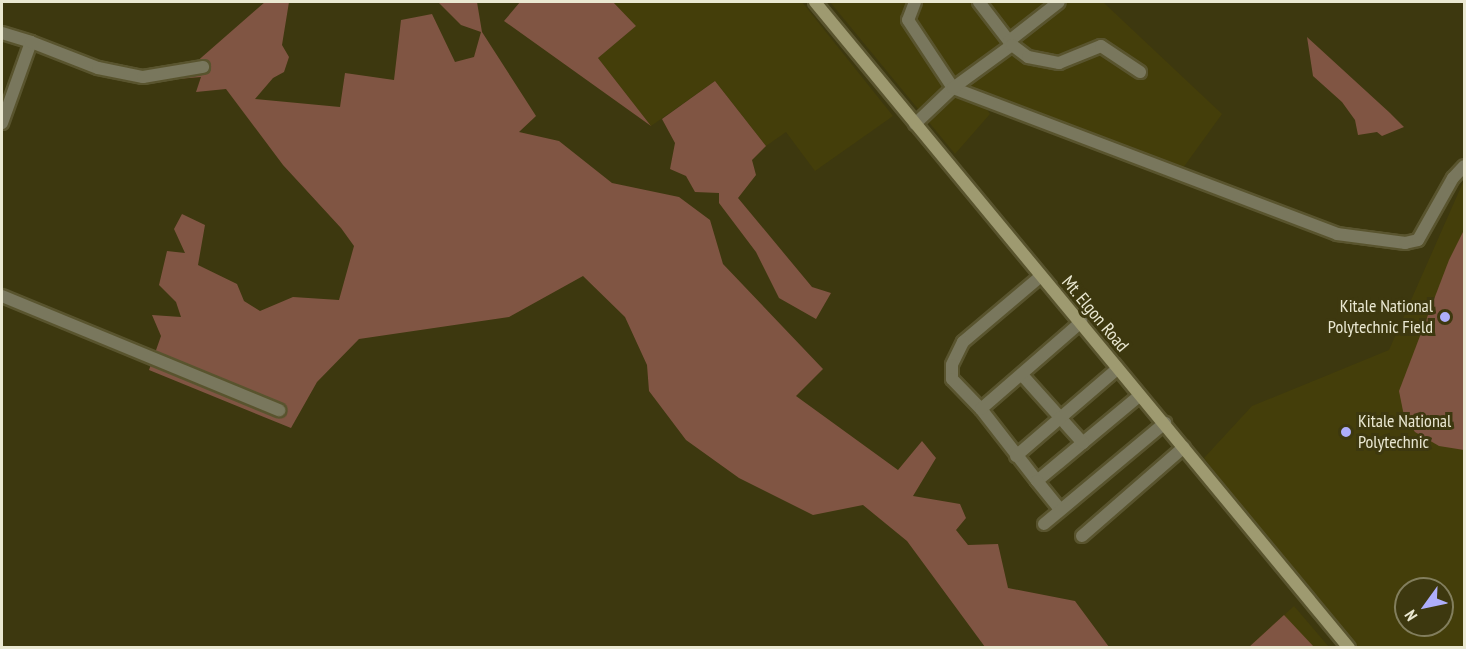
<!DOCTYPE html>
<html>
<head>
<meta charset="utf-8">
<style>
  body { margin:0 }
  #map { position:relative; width:1466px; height:649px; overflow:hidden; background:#3d380f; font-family:"PT Sans Narrow",sans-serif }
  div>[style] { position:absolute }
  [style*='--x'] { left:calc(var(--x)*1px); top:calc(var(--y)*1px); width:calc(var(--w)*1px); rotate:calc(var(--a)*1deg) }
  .built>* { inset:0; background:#443e0a }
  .green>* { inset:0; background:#805543 }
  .roads { filter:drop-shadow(2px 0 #59542e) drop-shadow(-2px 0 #59542e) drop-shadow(0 2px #59542e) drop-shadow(0 -2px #59542e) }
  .street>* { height:12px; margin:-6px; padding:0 6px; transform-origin:6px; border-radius:6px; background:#79775d }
  .secondary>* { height:12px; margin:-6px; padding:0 6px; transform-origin:6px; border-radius:6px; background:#9e9a70 }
  .dots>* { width:16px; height:16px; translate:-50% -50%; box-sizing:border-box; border:3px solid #3d380f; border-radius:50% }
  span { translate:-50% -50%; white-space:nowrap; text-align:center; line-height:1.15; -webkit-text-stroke:6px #3d380f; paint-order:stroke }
  .poi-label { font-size:18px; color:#eae8d2 }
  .right { translate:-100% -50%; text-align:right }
  .left { translate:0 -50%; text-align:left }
  .street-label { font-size:18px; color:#eae8d2 }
  .frame { position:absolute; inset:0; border:3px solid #eae8d2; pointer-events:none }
  .north { position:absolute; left:1394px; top:577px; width:60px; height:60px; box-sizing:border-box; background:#3d380f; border:2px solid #827e5d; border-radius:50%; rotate:237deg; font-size:16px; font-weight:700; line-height:24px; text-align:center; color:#eae8d2 }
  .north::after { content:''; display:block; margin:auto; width:21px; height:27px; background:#aeaefb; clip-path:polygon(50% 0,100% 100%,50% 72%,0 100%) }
</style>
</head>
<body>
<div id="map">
  <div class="built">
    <div style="clip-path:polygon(613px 2px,802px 2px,893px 116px,815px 171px,786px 132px,766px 146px,715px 81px,651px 126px,598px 58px,636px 26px)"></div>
    <div style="clip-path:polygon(830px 2px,1103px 2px,1222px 114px,1183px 168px,974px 90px,990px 114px,955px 154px)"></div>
    <div style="clip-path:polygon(evenodd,1464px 180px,1464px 647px,1358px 647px,1306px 590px,1204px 458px,1252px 406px,1389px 350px,1464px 180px,1406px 589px,1442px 589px,1442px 625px,1406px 625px,1406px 589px)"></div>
    <div style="clip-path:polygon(1294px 606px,1329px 647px,1248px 648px)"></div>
  </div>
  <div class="green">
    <div style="clip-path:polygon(265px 2px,289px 2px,282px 45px,289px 57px,284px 72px,273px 78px,255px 99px,340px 107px,345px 73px,394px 80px,401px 20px,432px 14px,455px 62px,474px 57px,481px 32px,461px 25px,438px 2px,477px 2px,482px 32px,536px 116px,519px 132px,559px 141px,612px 183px,679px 197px,710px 220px,723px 264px,823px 369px,796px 396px,898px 470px,922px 441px,936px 458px,913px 496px,960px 504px,966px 518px,956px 530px,968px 545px,998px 544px,1008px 588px,1075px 601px,1109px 647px,985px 647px,907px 541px,863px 505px,813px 515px,739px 478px,686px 440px,649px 391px,647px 365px,625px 317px,583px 276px,509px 317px,359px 339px,317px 382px,291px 428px,149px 370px,161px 336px,152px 315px,181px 317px,176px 302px,159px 285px,167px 251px,185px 253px,174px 229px,182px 214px,205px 225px,198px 265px,237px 284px,244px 301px,260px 311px,293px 297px,339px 300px,354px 246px,341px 228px,283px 165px,226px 89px,196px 92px,201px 77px,178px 79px,181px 64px,194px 64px)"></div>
    <div style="clip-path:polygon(520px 2px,613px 2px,636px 26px,598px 58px,651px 126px,504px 21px)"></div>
    <div style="clip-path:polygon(1307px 37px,1390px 113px,1404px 127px,1382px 136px,1377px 132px,1358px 135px,1355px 120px,1342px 102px,1313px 76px)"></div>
    <div style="clip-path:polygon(715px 81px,766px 146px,752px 160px,756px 175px,738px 198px,812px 287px,831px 293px,816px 319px,779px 298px,756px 252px,719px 203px,719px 193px,695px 192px,686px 176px,670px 169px,675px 143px,662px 119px)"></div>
    <div style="clip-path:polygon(1464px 230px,1464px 450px,1439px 446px,1415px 432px,1404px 416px,1399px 391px,1449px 260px)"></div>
    <div style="clip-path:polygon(1284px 615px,1314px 647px,1249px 647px)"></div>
  </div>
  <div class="roads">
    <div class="street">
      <div style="--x:915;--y:2;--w:19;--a:111"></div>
      <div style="--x:908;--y:20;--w:82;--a:56.5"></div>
      <div style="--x:953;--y:88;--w:411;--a:20.8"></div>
      <div style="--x:1337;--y:234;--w:69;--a:7.5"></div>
      <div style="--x:1405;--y:243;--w:13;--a:-13"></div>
      <div style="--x:1418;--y:240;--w:71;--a:-60.6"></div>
      <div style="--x:1453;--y:178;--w:16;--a:-47"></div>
      <div style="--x:979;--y:2;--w:54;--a:52.5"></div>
      <div style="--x:2;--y:33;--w:30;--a:17"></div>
      <div style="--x:31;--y:42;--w:86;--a:109.7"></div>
      <div style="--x:1009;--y:41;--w:63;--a:-38"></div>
      <div style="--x:31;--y:42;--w:72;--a:21.2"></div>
      <div style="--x:98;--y:68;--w:46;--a:11.3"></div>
      <div style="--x:143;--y:77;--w:61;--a:-9.5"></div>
      <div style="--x:915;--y:124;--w:52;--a:-43.5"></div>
      <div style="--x:953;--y:88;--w:73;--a:-36.1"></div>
      <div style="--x:1012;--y:45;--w:20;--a:37"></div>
      <div style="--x:1028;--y:57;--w:32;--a:11"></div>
      <div style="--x:1059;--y:63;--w:45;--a:-22"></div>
      <div style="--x:1101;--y:46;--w:47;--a:33.7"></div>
      <div style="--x:1041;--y:276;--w:102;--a:139.8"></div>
      <div style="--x:963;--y:342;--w:25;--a:116"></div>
      <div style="--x:952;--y:365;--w:14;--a:90"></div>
      <div style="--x:952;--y:379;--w:42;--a:46"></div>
      <div style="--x:981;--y:409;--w:91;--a:52.1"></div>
      <div style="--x:1037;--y:481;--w:133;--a:-39.8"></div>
      <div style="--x:2;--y:296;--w:300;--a:22.4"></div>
      <div style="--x:1023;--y:376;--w:90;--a:48.2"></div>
      <div style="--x:981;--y:409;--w:133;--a:-41"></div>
      <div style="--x:1016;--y:456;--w:133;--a:-40.7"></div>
      <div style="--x:1037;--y:481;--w:35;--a:51"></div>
      <div style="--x:1044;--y:524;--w:158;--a:-39.9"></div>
      <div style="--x:1082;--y:536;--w:135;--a:-41.1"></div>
    </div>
    <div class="secondary">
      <div style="--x:815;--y:2;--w:838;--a:50.42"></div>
    </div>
  </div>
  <div class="dots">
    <div style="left:1445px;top:317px;background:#aeaefb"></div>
    <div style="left:1346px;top:432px;background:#aeaefb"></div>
  </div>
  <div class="poi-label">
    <span class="right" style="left:1433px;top:317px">Kitale National<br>Polytechnic Field</span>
    <span class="left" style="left:1358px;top:432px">Kitale National<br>Polytechnic</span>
  </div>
  <div class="street-label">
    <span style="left:1095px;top:314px;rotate:50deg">Mt. Elgon Road</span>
  </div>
  <div class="frame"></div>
  <div class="north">N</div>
</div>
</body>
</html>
